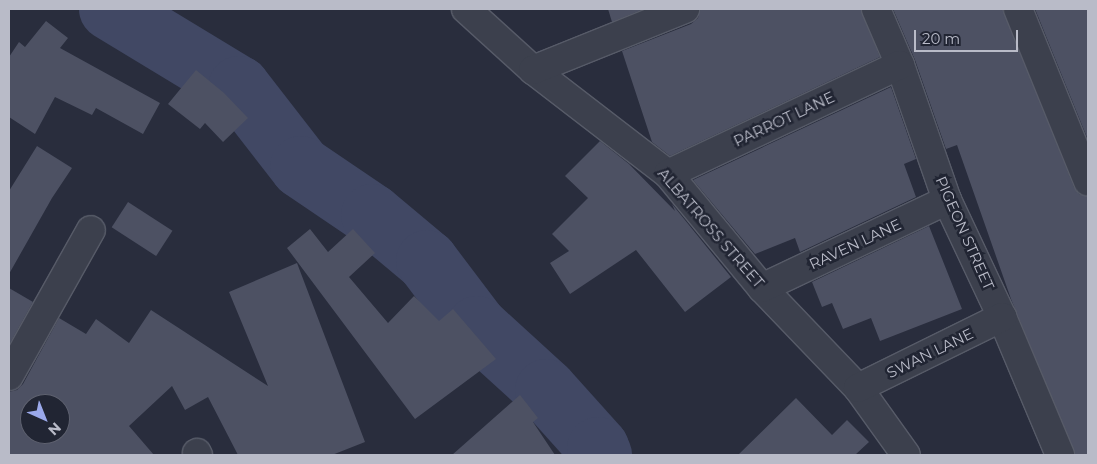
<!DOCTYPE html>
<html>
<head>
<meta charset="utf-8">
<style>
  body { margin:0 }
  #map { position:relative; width:1097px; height:464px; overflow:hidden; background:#292d3d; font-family:Montserrat,sans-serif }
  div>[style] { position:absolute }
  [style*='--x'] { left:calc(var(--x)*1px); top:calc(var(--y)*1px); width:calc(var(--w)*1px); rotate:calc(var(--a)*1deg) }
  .river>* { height:62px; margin:-31px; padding:0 31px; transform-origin:31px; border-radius:31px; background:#414864 }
  .building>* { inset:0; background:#4d5163; transform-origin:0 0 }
  .roads { filter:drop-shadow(1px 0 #575b68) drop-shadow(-1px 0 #575b68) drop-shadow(0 1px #575b68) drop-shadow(0 -1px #575b68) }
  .minor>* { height:28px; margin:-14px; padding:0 14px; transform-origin:14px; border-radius:14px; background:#3c404d }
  span { translate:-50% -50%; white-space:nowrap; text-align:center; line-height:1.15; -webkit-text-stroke:5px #212533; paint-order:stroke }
  .street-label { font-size:15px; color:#b9bbc8 }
  .frame { position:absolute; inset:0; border:10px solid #b9bbc8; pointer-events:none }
  .north { position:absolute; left:20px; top:394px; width:50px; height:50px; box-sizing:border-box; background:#212533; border:1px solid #5e616f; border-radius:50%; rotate:136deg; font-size:14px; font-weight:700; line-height:20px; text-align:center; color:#b9bbc8 }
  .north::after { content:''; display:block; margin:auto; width:18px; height:22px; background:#9ba9eb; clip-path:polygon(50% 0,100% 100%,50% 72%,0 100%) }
  .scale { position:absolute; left:914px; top:30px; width:104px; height:22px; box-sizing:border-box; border:2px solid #b9bbc8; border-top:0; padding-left:6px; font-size:15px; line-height:18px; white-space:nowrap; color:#b9bbc8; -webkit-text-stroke:4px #212533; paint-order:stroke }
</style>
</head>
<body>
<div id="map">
  <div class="river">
    <div style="--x:110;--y:9;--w:151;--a:31.2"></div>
    <div style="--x:239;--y:87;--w:101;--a:52.2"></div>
    <div style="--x:301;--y:167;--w:86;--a:34.1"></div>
    <div style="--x:372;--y:215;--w:72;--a:39.9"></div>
    <div style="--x:427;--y:261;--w:83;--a:52.9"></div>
    <div style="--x:477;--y:327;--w:93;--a:42.4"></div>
    <div style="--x:546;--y:390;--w:78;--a:48.1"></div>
    <div style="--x:598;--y:448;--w:8;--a:67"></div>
  </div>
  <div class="building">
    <div style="clip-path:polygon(608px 9px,644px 9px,612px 22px)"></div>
    <div style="clip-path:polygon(700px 9px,861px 9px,880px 57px,670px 156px,652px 142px,622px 51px,691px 24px,698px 18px)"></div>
    <div style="clip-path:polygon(893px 9px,1003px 9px,1074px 187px,1079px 194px,1088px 196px,1088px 455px,1075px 455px,1011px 299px,957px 145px,946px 149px,915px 60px)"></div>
    <div style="clip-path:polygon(1035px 9px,1088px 9px,1088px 140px)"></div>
    <div style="clip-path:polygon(46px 21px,68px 38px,60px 48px,160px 103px,143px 134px,96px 108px,92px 115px,55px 97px,35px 134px,9px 117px,9px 57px,19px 42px,25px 47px)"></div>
    <div style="clip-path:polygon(196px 70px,224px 93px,248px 118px,223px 142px,205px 123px,200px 129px,168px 104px)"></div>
    <div style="clip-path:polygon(891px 87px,916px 159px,904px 164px,916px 197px,800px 252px,795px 238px,755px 254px,693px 180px)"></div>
    <div style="clip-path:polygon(600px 141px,629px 164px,675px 211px,672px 204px,731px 277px,685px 312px,636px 250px,570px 294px,550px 263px,569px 251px,552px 234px,588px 198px,565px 176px)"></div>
    <div style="clip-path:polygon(37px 146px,72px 168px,52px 198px,9px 274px,9px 191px)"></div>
    <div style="left:128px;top:202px;width:53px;height:30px;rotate:33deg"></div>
    <div style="clip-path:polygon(929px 226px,962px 309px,880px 341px,871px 318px,843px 329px,832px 303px,822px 307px,812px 282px)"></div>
    <div style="clip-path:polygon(310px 229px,328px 252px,353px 229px,375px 253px,349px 277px,388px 323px,414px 296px,439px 321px,453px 309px,496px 359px,415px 419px,287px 248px)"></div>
    <div style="clip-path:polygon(evenodd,297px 263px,365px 442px,332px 455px,238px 455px,208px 397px,185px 410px,172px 386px,129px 426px,154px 455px,9px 455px,9px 392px,17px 390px,23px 384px,59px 318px,86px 334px,96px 319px,129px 343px,151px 310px,268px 386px,229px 292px,297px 263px,30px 404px,60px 404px,60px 434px,30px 434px,30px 404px)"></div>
    <div style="clip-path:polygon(9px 288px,33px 302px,9px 345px)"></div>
    <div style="clip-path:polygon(520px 395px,538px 418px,533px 422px,555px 455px,452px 455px)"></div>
    <div style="clip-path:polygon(796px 398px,832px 435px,847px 420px,869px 442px,855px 455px,738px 455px)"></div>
  </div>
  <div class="roads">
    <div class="minor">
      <div style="--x:466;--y:9;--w:91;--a:42.3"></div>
      <div style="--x:533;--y:70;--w:170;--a:37.6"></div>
      <div style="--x:668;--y:174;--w:148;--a:50.5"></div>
      <div style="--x:762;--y:288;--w:139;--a:46.2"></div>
      <div style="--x:858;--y:388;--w:82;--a:54.4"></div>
      <div style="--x:876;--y:9;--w:61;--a:66.8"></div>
      <div style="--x:900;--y:65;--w:143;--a:70.8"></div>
      <div style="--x:947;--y:200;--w:129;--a:64.8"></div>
      <div style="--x:1002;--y:317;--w:150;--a:67.2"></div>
      <div style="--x:1018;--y:9;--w:186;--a:67.9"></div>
      <div style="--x:533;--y:70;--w:164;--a:-21.9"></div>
      <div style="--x:668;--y:174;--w:256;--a:-25.2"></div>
      <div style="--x:762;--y:288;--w:205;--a:-25.4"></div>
      <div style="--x:9;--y:376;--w:167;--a:-60.7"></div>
      <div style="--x:858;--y:388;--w:161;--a:-26.2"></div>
      <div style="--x:197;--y:453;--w:2;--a:63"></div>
    </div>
  </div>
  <div class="street-label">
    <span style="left:784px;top:119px;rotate:-25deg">PARROT LANE</span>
    <span style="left:711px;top:228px;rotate:49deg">ALBATROSS STREET</span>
    <span style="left:965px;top:233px;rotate:66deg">PIGEON STREET</span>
    <span style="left:855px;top:244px;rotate:-25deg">RAVEN LANE</span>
    <span style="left:930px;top:353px;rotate:-26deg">SWAN LANE</span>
  </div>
  <div class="frame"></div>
  <div class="north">N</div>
  <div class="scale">20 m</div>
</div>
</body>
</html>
